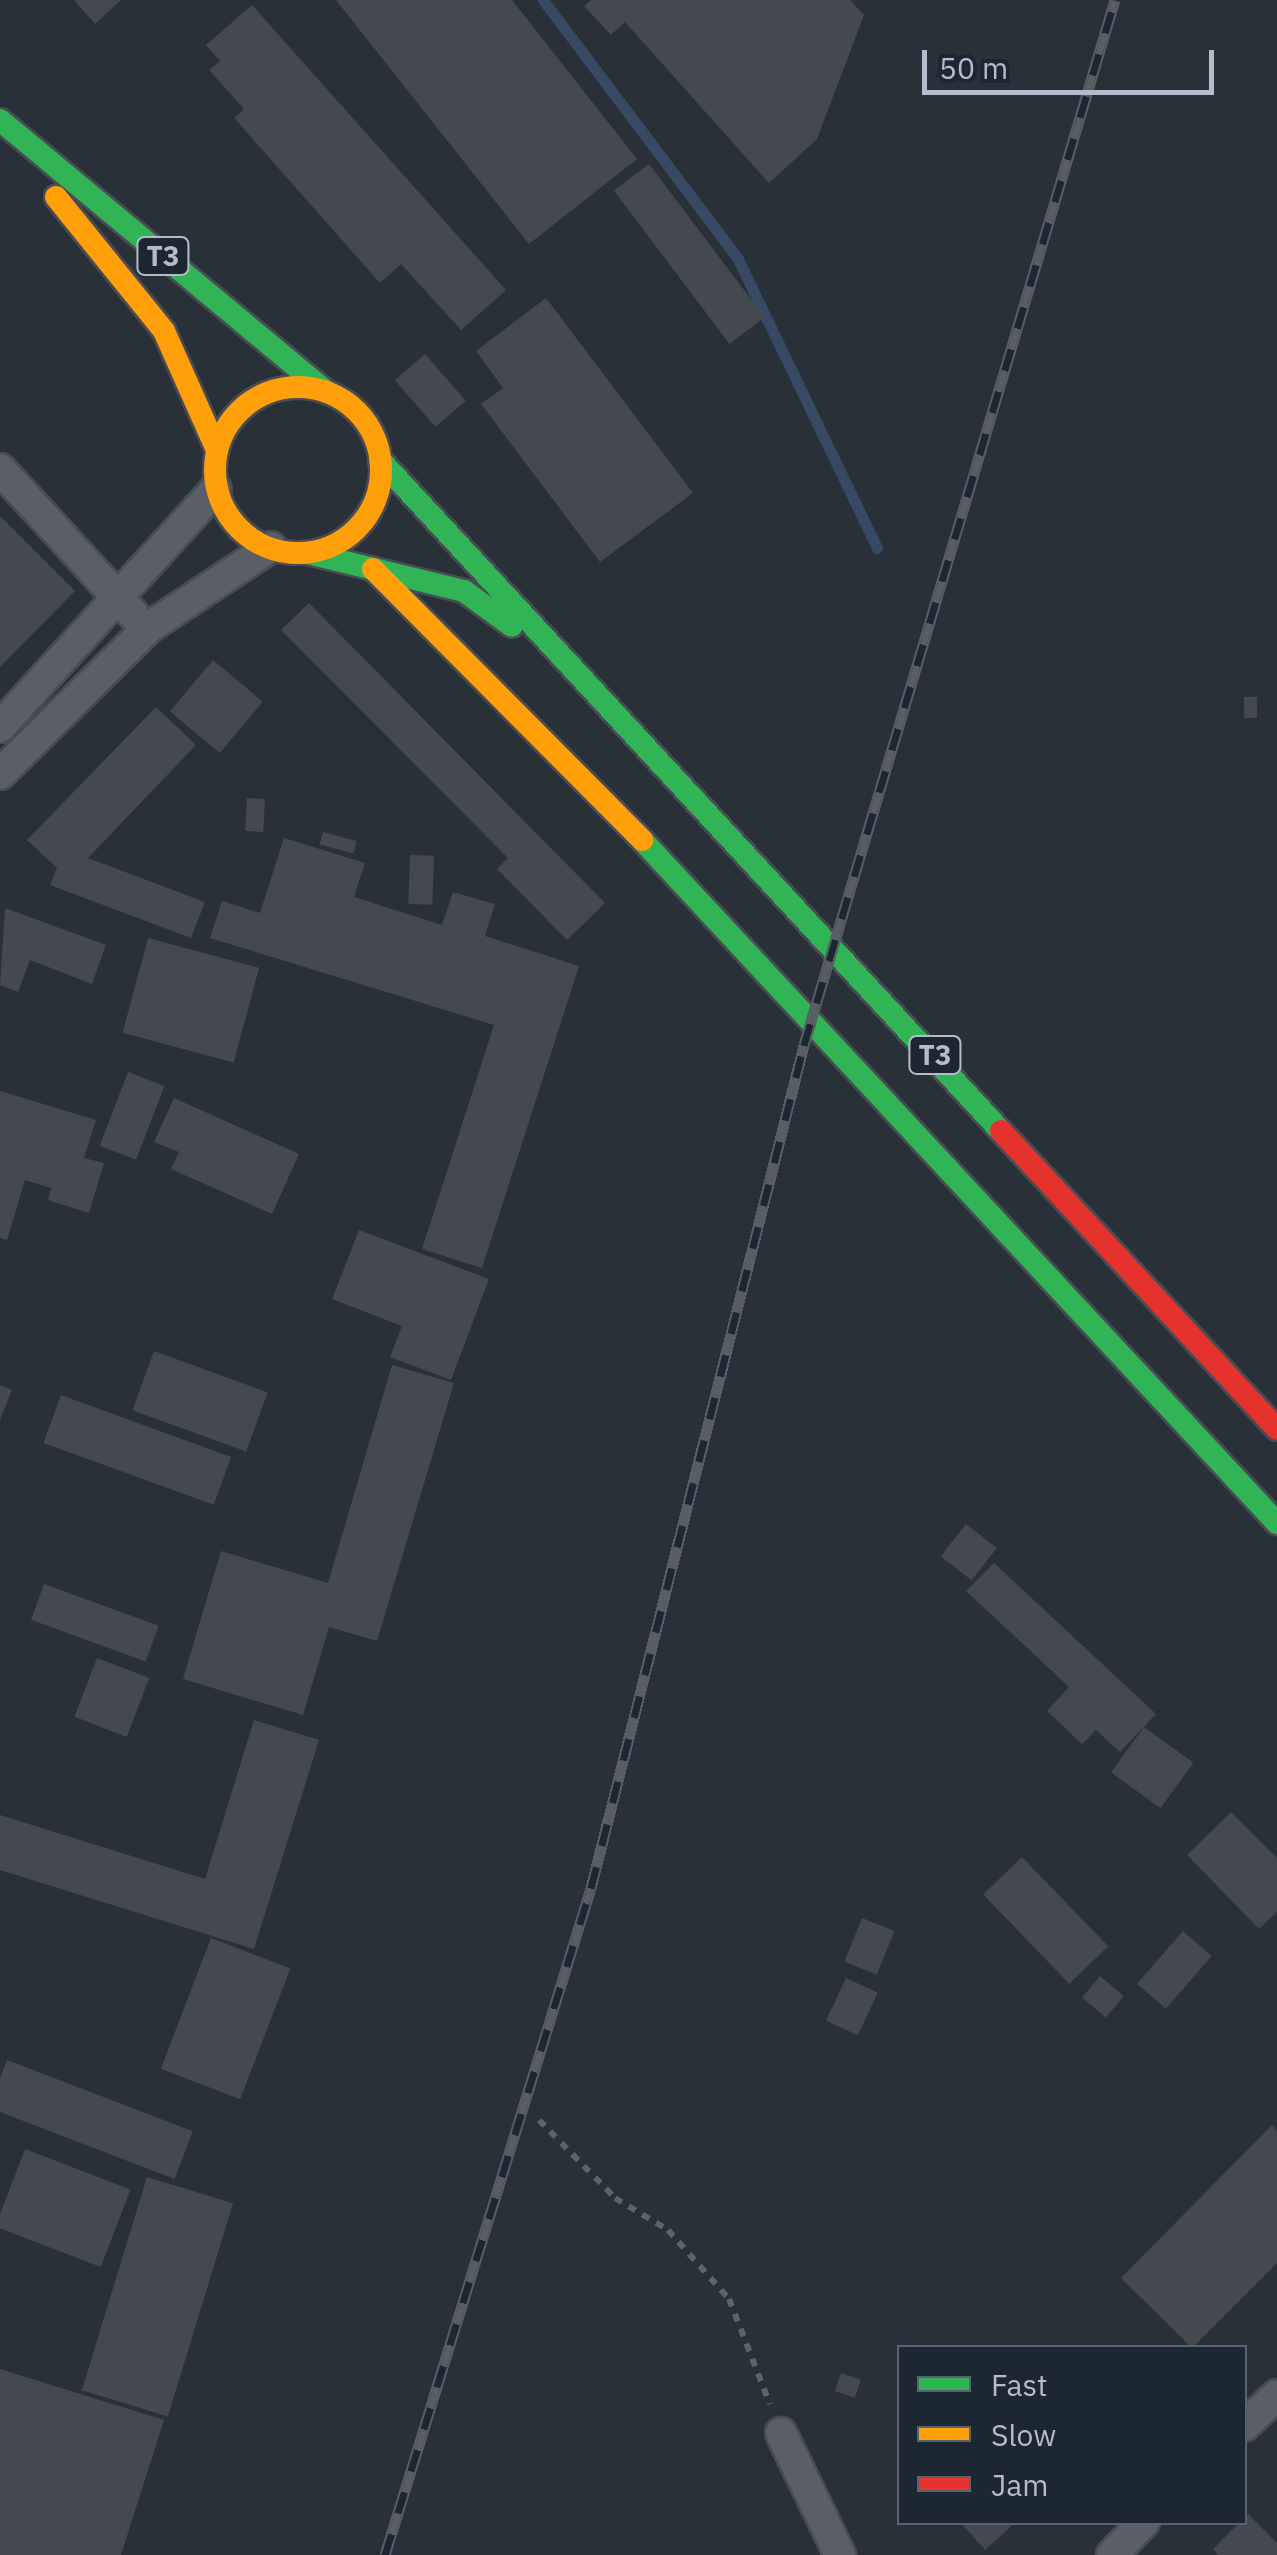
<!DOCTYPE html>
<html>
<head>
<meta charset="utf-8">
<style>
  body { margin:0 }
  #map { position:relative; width:1277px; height:2555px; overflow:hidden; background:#2a3038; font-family:"IBM Plex Sans",sans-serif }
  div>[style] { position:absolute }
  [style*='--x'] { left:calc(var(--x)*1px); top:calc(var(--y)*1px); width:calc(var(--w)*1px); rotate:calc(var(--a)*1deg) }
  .stream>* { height:11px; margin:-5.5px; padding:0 5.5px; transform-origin:5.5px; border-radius:5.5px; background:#384963 }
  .building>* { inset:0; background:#444950; transform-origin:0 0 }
  .path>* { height:6px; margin-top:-3px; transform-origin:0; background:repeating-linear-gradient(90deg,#5d636a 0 8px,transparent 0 16px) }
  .roads { filter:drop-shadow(2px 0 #484c53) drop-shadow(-2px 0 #484c53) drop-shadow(0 2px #484c53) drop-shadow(0 -2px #484c53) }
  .street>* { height:30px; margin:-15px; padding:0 15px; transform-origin:15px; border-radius:15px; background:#5a5e66 }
  .fast>* { height:22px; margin:-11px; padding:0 11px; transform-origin:11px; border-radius:11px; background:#30b455 }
  .slow>* { height:22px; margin:-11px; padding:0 11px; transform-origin:11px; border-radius:11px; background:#ff9f0a }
  .slow>.ring { margin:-11px; padding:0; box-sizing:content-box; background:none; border:22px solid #ff9f0a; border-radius:50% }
  .jam>* { height:22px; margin:-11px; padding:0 11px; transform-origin:11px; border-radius:11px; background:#e5322d }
  .rail>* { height:11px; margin-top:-5.5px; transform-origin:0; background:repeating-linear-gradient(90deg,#1d2633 0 22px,#595d64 0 44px); box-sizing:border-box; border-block:2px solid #595d64 }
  span { translate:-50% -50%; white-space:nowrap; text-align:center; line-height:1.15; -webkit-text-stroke:10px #1d2633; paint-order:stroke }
  .shield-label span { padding:2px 8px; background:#1d2633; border:2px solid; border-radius:8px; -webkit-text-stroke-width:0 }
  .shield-label { font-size:28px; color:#b4bcc9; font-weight:700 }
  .legend { position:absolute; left:897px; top:2345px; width:350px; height:180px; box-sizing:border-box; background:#1d2633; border:2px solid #59626f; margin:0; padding:12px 18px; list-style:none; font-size:30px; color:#b4bcc9 }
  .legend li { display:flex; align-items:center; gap:20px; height:50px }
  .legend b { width:50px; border:2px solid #59626f }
  .scale { position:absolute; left:922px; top:50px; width:292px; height:45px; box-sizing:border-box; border:5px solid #b4bcc9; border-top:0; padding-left:12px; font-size:30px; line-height:35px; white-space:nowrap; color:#b4bcc9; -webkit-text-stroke:8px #1d2633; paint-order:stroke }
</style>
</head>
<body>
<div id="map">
  <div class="stream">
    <div style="--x:543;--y:0;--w:322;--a:53"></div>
    <div style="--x:737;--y:257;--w:323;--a:64.3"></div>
  </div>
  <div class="building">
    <div style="clip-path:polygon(74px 0,121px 0,95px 24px)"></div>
    <div style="clip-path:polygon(336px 0,512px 0,637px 159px,529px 244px)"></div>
    <div style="clip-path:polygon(591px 0,850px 0,864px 15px,817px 139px,769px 183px,625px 22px,611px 35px,584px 6px)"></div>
    <div style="clip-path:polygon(252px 5px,506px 290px,461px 330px,401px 264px,380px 283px,234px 118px,244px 109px,209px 70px,220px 61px,206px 45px)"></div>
    <div style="left:649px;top:164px;width:192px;height:44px;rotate:53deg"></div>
    <div style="clip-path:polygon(546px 298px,693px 493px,600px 562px,481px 404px,503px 388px,476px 351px)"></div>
    <div style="left:425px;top:354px;width:62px;height:40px;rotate:49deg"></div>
    <div style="clip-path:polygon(0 516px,75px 591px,0 667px)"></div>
    <div style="clip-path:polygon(309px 603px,605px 903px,567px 940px,497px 869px,508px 858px,281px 630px)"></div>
    <div style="left:213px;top:660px;width:65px;height:67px;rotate:40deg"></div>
    <div style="left:1244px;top:697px;width:13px;height:21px"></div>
    <div style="clip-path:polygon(156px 707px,196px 745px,88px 858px,205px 902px,191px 938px,50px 885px,57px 868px,27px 840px)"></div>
    <div style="left:247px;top:798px;width:18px;height:33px;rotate:3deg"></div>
    <div style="left:323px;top:832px;width:35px;height:13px;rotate:15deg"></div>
    <div style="clip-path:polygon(284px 838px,365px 863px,354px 897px,442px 925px,453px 892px,495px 904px,485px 936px,579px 966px,482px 1268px,422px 1249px,494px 1025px,210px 938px,222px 901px,260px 913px)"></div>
    <div style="left:410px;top:855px;width:24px;height:49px;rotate:2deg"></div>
    <div style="clip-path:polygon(5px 908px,106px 945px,92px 984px,30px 960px,18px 992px,0 985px)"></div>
    <div style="left:148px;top:938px;width:115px;height:98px;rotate:15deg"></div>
    <div style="left:128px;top:1072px;width:39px;height:79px;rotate:21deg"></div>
    <div style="clip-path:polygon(0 1091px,96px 1120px,84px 1158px,104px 1163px,89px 1213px,48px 1200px,51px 1188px,25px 1180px,7px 1240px,0 1238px)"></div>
    <div style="clip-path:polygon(174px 1098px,299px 1154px,272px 1214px,171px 1169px,179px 1152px,154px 1142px)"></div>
    <div style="clip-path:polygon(359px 1230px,489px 1279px,451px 1380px,390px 1357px,402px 1326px,332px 1299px)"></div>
    <div style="left:154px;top:1351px;width:121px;height:63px;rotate:20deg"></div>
    <div style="clip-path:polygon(392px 1365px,454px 1383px,377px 1641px,329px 1627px,303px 1715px,183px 1679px,221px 1551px,328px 1583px)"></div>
    <div style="clip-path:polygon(0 1385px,12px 1390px,0 1420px)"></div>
    <div style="left:61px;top:1395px;width:181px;height:51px;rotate:20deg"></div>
    <div style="left:966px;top:1524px;width:39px;height:41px;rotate:38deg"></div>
    <div style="clip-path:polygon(994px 1563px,1156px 1714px,1120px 1752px,1096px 1730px,1082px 1744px,1047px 1711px,1069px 1687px,966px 1591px)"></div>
    <div style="left:44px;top:1584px;width:122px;height:38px;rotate:20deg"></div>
    <div style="left:97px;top:1658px;width:56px;height:63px;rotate:21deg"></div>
    <div style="clip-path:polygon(254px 1720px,319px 1740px,254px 1949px,0 1870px,0 1815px,205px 1879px)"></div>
    <div style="left:1144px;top:1727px;width:61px;height:56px;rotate:36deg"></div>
    <div style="clip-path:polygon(1231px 1812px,1277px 1858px,1277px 1912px,1259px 1929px,1187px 1855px)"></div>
    <div style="left:1022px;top:1857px;width:124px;height:54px;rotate:46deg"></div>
    <div style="left:862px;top:1918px;width:35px;height:47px;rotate:22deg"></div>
    <div style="left:1183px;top:1931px;width:38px;height:70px;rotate:41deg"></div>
    <div style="left:211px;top:1938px;width:85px;height:140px;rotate:21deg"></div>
    <div style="left:1100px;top:1976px;width:31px;height:28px;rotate:40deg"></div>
    <div style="left:846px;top:1978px;width:35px;height:47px;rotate:25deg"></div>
    <div style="left:7px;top:2060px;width:199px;height:51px;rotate:21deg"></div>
    <div style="clip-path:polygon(1272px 2125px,1277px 2131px,1277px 2263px,1192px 2348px,1121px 2278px)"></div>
    <div style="left:25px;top:2149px;width:113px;height:83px;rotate:21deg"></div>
    <div style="left:147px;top:2177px;width:90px;height:223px;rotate:17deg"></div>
    <div style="clip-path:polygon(0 2369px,164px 2420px,121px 2555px,0 2555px)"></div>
    <div style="left:841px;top:2373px;width:21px;height:19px;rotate:19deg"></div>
    <div style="clip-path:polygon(1248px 2514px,1277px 2543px,1277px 2555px,1218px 2555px,1213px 2549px)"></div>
    <div style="clip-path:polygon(960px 2522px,1016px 2522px,985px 2550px)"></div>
  </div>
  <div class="path">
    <div style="--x:539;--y:2120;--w:109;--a:45.7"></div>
    <div style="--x:615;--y:2198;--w:62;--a:31.1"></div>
    <div style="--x:668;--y:2230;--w:92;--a:48.5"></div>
    <div style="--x:729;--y:2299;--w:113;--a:68.7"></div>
  </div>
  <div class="roads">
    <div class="street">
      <div style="--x:0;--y:469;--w:197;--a:47.5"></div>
      <div style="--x:0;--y:727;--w:321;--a:-47.8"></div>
      <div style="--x:0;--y:774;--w:208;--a:-44.6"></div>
      <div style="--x:148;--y:628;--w:147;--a:-33.4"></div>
      <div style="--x:1244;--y:2426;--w:45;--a:-43.2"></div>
      <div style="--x:781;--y:2433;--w:136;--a:64.2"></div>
      <div style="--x:1112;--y:2555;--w:46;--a:-45.9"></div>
    </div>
    <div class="fast">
      <div style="--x:0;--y:120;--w:425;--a:39.8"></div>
      <div style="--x:380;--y:460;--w:914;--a:47.22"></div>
      <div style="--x:308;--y:553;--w:161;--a:13.7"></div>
      <div style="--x:464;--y:591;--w:59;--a:36.1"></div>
      <div style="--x:642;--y:840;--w:933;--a:47.09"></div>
    </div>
    <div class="slow">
      <div style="--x:56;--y:197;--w:172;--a:51.1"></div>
      <div style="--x:164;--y:331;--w:130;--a:66"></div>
      <div class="ring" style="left:215px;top:387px;width:144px;height:144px"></div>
      <div style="--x:373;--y:569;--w:382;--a:45.2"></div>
    </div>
    <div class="jam">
      <div style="--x:1001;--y:1131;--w:406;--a:47.2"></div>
    </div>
  </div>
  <div class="rail">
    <div style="--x:385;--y:2555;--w:698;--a:-72.84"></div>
    <div style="--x:591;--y:1888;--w:869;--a:-75.82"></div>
    <div style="--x:804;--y:1045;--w:1090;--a:-73.43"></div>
  </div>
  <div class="shield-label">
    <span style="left:163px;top:256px">T3</span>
    <span style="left:935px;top:1055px">T3</span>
  </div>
  <ul class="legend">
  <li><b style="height:12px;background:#30b455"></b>Fast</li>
  <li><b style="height:12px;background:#ff9f0a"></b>Slow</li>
  <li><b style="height:12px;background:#e5322d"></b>Jam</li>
  </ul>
  <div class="scale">50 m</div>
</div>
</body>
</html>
